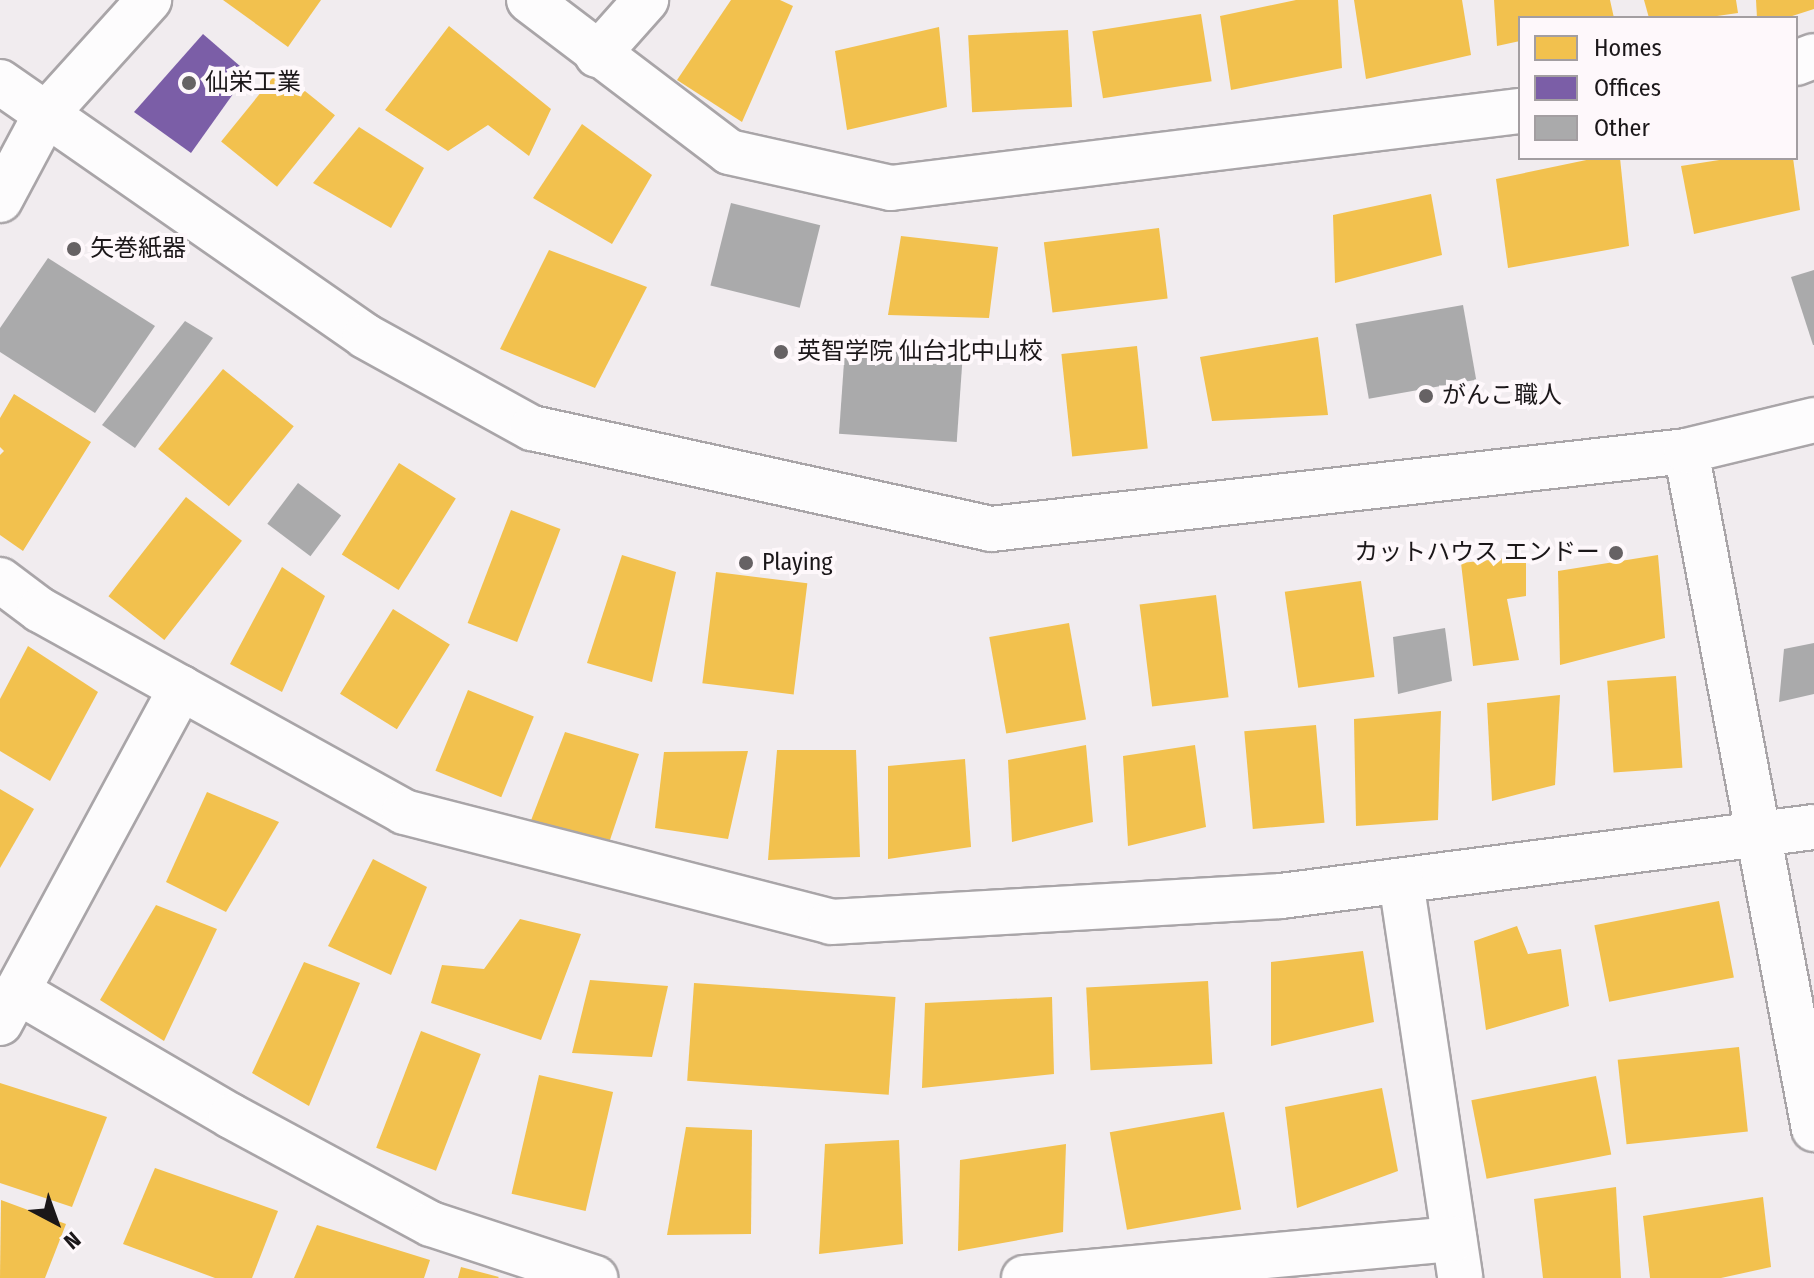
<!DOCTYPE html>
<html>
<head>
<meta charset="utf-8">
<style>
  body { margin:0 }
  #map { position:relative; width:1814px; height:1278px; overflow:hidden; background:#f1ecef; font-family:"Fira Sans Condensed","Noto Sans JP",sans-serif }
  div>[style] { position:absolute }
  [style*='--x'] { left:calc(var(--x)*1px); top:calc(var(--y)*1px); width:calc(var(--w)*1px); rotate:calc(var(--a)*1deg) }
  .homes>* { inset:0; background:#f2c14e; transform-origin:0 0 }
  .offices>* { inset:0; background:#7b5ea7 }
  .building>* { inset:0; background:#aaaaab; transform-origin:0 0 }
  .roads { filter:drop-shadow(2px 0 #a9a5a8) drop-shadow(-2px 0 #a9a5a8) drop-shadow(0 2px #a9a5a8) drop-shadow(0 -2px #a9a5a8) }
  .street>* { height:44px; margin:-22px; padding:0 22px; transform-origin:22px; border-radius:22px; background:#fdfcfd }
  .secondary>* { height:44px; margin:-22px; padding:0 22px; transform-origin:22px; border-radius:22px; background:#fdfcfd }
  .dots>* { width:22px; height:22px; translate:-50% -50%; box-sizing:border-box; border:4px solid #fef8fb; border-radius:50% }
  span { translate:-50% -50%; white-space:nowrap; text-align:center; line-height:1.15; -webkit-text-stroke:8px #fef8fb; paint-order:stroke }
  .poi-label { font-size:24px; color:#1b1719 }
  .left { translate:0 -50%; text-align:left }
  .right { translate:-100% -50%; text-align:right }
  .legend { position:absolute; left:1518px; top:16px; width:280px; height:144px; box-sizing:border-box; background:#fef8fb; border:2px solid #a39ea1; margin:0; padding:10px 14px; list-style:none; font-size:24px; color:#1b1719 }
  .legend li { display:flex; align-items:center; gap:16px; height:40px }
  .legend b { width:40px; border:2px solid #a39ea1 }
  .north { position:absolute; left:16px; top:1182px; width:80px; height:80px; -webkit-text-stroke:6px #fef8fb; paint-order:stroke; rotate:139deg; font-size:22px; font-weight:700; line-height:32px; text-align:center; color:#1b1719 }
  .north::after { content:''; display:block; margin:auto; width:28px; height:36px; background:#1b1719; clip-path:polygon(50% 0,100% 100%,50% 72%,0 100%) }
</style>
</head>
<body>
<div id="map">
  <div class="homes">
    <div style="clip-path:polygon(223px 0,321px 0,288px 47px)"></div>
    <div style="clip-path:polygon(731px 0,780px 0,793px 6px,742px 122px,677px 80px)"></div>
    <div style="clip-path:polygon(1296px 0,1338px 0,1342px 68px,1231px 90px,1220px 16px)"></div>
    <div style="clip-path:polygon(1354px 0,1462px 0,1471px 55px,1366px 79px)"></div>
    <div style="clip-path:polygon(1494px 0,1610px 0,1614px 18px,1520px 18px,1520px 41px,1497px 46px)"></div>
    <div style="clip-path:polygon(1644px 0,1736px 0,1738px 13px,1703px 18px,1649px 18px)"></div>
    <div style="clip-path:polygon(1756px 0,1814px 0,1814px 9px,1786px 18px,1757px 18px)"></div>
    <div style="left:1201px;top:14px;width:68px;height:110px;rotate:81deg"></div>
    <div style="clip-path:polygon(449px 26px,551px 109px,529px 156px,488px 125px,448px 151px,385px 110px)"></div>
    <div style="clip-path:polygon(939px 27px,947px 107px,847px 130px,835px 51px)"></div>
    <div style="left:1068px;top:30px;width:77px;height:100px;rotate:87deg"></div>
    <div style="left:279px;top:70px;width:72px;height:92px;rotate:39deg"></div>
    <div style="clip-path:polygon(582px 124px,652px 175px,612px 244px,533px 198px)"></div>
    <div style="clip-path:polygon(359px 127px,424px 168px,391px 228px,313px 183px)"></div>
    <div style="clip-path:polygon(1596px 158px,1620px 158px,1629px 246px,1508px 268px,1496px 179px)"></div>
    <div style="clip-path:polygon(1732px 158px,1793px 158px,1800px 210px,1694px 234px,1681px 166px)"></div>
    <div style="clip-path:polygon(1431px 194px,1442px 255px,1335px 283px,1333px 215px)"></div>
    <div style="left:1159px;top:228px;width:71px;height:116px;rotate:83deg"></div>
    <div style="clip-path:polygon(901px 236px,998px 247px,989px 318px,888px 315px)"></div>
    <div style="clip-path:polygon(549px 250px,647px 287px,595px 388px,500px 349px)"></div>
    <div style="clip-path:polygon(1318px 337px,1328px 415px,1212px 421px,1200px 357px)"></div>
    <div style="left:1137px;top:346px;width:103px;height:76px;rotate:84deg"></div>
    <div style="left:223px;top:369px;width:91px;height:103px;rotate:39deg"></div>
    <div style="clip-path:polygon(14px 394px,91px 442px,23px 551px,0 535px,0 455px,4px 451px,0 447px,0 418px)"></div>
    <div style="left:399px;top:463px;width:67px;height:108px;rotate:32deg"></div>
    <div style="left:186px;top:497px;width:71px;height:126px;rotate:38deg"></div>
    <div style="left:511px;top:510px;width:53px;height:121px;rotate:21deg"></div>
    <div style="clip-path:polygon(622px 555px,676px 572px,652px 682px,587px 663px)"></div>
    <div style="clip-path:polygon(1658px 555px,1665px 638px,1560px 665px,1558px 571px)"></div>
    <div style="clip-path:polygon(1526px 556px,1526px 596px,1507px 599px,1519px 660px,1473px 666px,1461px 563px)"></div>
    <div style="clip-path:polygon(282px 567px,325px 596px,282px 692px,230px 664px)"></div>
    <div style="left:716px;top:572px;width:92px;height:112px;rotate:7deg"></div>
    <div style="left:1361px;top:581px;width:97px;height:77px;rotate:82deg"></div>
    <div style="left:1216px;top:595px;width:103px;height:77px;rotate:83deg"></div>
    <div style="left:393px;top:609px;width:67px;height:100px;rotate:32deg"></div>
    <div style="left:1069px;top:623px;width:98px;height:81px;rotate:80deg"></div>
    <div style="clip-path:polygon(28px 646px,98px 692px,50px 781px,0 751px,0 699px)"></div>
    <div style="left:1676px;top:676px;width:92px;height:69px;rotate:86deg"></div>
    <div style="left:468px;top:690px;width:71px;height:87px;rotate:22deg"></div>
    <div style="clip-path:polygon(1560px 695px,1555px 785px,1492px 801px,1487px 703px)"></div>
    <div style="clip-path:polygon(1441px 711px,1438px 820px,1356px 826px,1354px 719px)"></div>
    <div style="left:1316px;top:725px;width:98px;height:72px;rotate:85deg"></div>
    <div style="clip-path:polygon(565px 732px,639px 754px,610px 840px,530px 823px)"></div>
    <div style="clip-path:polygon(1086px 745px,1093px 822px,1012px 842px,1008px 760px)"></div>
    <div style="clip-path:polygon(1195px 745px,1206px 827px,1128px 846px,1123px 756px)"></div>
    <div style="clip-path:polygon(777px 750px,856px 750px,860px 857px,768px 860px)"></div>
    <div style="clip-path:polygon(748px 751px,728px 839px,655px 828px,664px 752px)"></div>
    <div style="clip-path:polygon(965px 759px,971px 847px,888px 859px,888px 766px)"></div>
    <div style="clip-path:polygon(0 789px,34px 809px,0 868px)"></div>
    <div style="clip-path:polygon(207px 792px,279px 822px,226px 912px,166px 882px)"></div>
    <div style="clip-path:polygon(373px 859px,427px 887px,391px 975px,328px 946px)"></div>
    <div style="left:1719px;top:901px;width:78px;height:127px;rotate:79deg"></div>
    <div style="clip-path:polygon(156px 905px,217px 929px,164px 1041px,100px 1000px)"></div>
    <div style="clip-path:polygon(520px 919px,581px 934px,541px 1040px,431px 1003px,442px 965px,484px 969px)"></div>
    <div style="clip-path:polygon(1517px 926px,1528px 954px,1561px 949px,1569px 1006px,1486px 1030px,1474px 941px)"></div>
    <div style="clip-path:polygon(1363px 951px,1374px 1022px,1271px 1046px,1271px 962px)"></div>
    <div style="clip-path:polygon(304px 962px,360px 983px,309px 1106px,252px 1073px)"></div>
    <div style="clip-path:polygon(590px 980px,668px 986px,652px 1057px,572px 1053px)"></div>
    <div style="left:1208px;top:981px;width:83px;height:122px;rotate:87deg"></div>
    <div style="left:694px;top:983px;width:202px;height:98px;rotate:4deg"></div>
    <div style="clip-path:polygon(1052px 997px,1054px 1074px,922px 1088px,925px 1003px)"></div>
    <div style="left:421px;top:1031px;width:64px;height:125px;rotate:21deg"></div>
    <div style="left:1739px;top:1047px;width:85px;height:122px;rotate:84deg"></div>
    <div style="left:539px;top:1075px;width:76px;height:122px;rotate:13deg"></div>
    <div style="left:1596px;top:1076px;width:80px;height:127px;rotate:79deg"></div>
    <div style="clip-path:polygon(0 1083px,107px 1117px,72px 1207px,0 1183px)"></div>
    <div style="clip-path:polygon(1382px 1088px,1398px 1171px,1297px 1208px,1285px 1107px)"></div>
    <div style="left:1224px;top:1112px;width:99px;height:116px;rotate:80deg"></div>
    <div style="clip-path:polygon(686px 1127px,752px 1130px,751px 1234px,667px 1235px)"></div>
    <div style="clip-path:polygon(899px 1140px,903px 1244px,819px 1254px,825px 1144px)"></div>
    <div style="clip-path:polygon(1066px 1144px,1063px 1232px,958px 1251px,960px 1160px)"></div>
    <div style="clip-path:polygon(155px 1168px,278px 1211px,252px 1278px,215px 1278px,123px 1244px)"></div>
    <div style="clip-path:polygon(1616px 1187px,1621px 1278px,1543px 1278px,1534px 1199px)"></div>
    <div style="clip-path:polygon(1763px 1197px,1771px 1267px,1721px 1278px,1650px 1278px,1643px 1216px)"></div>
    <div style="clip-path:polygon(1px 1200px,66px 1224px,45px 1278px,0 1278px)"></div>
    <div style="clip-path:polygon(317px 1225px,430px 1260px,424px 1278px,294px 1278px)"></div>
    <div style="clip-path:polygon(461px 1267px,499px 1277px,498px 1278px,458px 1278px)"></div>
  </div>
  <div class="offices">
    <div style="clip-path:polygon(203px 34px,248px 73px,191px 153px,134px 112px)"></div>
  </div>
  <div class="building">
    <div style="left:731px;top:203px;width:92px;height:85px;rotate:14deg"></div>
    <div style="clip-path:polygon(48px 258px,155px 326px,95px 413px,0 352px,0 328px)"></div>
    <div style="clip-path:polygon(1814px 270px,1814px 345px,1813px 345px,1791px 277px)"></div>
    <div style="left:1463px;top:305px;width:76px;height:109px;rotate:80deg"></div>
    <div style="clip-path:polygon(185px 321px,213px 338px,135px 448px,102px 425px)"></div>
    <div style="left:845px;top:348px;width:118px;height:86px;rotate:4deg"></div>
    <div style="left:298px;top:483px;width:54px;height:51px;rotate:37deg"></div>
    <div style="clip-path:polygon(1445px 628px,1452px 681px,1398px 694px,1393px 637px)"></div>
    <div style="clip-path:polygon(1814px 643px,1814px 694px,1779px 702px,1784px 649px)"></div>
  </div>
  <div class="roads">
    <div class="street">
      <div style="--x:529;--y:0;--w:251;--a:37.2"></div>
      <div style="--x:729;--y:152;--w:166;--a:12.5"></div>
      <div style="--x:891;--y:188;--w:634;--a:-6.98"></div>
      <div style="--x:597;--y:55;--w:74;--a:-48.3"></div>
      <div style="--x:1796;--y:63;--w:19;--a:-21"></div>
      <div style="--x:0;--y:200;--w:98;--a:-61.9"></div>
      <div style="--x:46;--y:114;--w:154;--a:-47.9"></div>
      <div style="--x:1686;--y:451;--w:690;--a:79.31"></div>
      <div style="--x:0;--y:580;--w:50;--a:36.9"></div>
      <div style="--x:40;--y:610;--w:416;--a:29"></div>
      <div style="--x:404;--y:812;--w:441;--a:14.4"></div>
      <div style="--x:831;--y:922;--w:451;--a:-3.3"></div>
      <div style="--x:1281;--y:896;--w:537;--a:-7.38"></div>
      <div style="--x:1401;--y:881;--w:401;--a:81.5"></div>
      <div style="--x:17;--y:991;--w:248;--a:30.3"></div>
      <div style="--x:231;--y:1116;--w:227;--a:28.4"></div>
      <div style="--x:431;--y:1224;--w:173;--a:18.2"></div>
      <div style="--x:0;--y:1023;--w:381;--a:-61.6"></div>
      <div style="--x:1024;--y:1278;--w:432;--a:-5.2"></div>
    </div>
    <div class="secondary">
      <div style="--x:0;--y:82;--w:445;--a:34.8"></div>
      <div style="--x:365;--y:336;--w:191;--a:28.9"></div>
      <div style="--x:532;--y:428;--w:470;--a:12.4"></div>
      <div style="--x:991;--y:529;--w:699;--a:-6.4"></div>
      <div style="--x:1686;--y:451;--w:132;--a:-13.6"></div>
    </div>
  </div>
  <div class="dots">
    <div style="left:189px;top:83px;background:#666264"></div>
    <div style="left:74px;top:249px;background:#666264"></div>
    <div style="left:781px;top:352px;background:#666264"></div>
    <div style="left:1426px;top:396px;background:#666264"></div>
    <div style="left:1616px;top:553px;background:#666264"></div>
    <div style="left:746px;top:563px;background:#666264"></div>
  </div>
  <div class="poi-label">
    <span class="left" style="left:205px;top:83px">仙栄工業</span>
    <span class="left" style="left:90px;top:249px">矢巻紙器</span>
    <span class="left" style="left:797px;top:352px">英智学院 仙台北中山校</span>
    <span class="left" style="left:1442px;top:396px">がんこ職人</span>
    <span class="right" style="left:1600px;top:553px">カットハウス エンドー</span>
    <span class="left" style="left:762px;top:563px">Playing</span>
  </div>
  <ul class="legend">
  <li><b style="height:22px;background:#f2c14e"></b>Homes</li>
  <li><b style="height:22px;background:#7b5ea7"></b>Offices</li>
  <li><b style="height:22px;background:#aaaaab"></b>Other</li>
  </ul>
  <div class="north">N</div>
</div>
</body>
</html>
